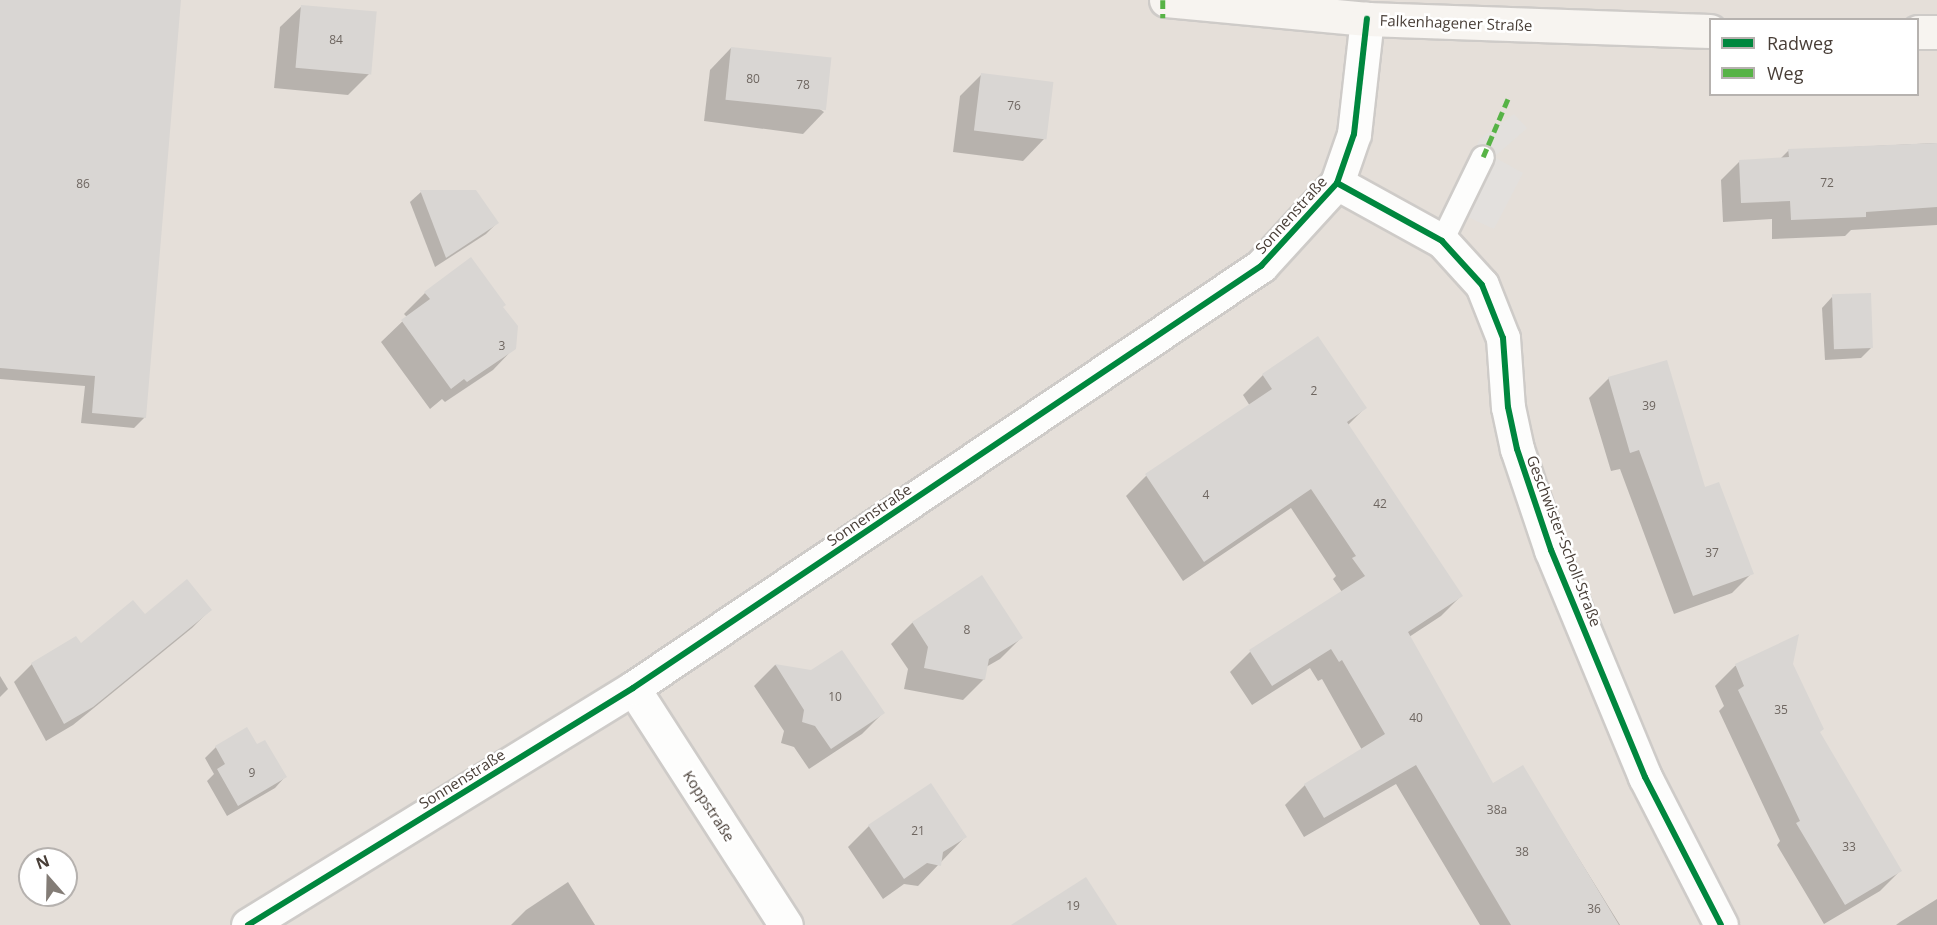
<!DOCTYPE html>
<html>
<head>
<meta charset="utf-8">
<style>
  body { margin:0 }
  #map { position:relative; width:1937px; height:925px; overflow:hidden; background:#f1efec; font-family:"Open Sans",sans-serif }
  div>[style] { position:absolute }
  [style*='--x'] { left:calc(var(--x)*1px); top:calc(var(--y)*1px); width:calc(var(--w)*1px); rotate:calc(var(--a)*1deg) }
  .residential>* { inset:0; background:#e5dfd9 }
  .parking>* { inset:0; background:#e3e0dd }
  .shadow>* { inset:0; background:#0003 }
  .building>* { inset:0; background:#d9d6d3; transform-origin:0 0 }
  .roads { filter:drop-shadow(2px 0 #cecbc8) drop-shadow(-2px 0 #cecbc8) drop-shadow(0 2px #cecbc8) drop-shadow(0 -2px #cecbc8) }
  .lane>* { height:22px; margin:-11px; padding:0 11px; transform-origin:11px; border-radius:11px; background:#fdfdfc }
  .street>* { height:33px; margin:-16.5px; padding:0 16.5px; transform-origin:16.5px; border-radius:16.5px; background:#fdfdfc }
  .secondary>* { height:33px; margin:-16.5px; padding:0 16.5px; transform-origin:16.5px; border-radius:16.5px; background:#f7f4f0 }
  .quiet>* { height:4.5px; margin-top:-2.25px; transform-origin:0; background:repeating-linear-gradient(90deg,#57b346 0 9px,transparent 0 13.5px) }
  .cycleway>* { height:6px; margin:-3px; padding:0 3px; transform-origin:3px; border-radius:3px; background:#00873e }
  span { translate:-50% -50%; white-space:nowrap; text-align:center; line-height:1.15; -webkit-text-stroke:5px #fff; paint-order:stroke }
  .number-label { font-size:12px; color:#6e6660 }
  .number-label span { -webkit-text-stroke-width:0 }
  .street-label { font-size:15px; color:#483e37 }
  .legend { position:absolute; left:1709px; top:18px; width:210px; height:78px; box-sizing:border-box; background:#fff; border:2px solid #b6b2af; margin:0; padding:8px 10px; list-style:none; font-size:18px; color:#483e37 }
  .legend li { display:flex; align-items:center; gap:12px; height:30px }
  .legend b { width:30px; border:2px solid #b6b2af }
  .north { position:absolute; left:18px; top:847px; width:60px; height:60px; box-sizing:border-box; background:#fff; border:2px solid #b6b2af; border-radius:50%; rotate:340deg; font-size:16px; font-weight:700; line-height:24px; text-align:center; color:#483e37 }
  .north::after { content:''; display:block; margin:auto; width:21px; height:27px; background:#837c76; clip-path:polygon(50% 0,100% 100%,50% 72%,0 100%) }
</style>
</head>
<body>
<div id="map">
  <div class="residential">
    <div style="clip-path:polygon(evenodd,0 0,1937px 0,1937px 925px,0 925px,0 0,1710px 20px,1918px 20px,1918px 94px,1710px 94px,1710px 20px,0 0,30px 859px,66px 859px,66px 895px,30px 895px,30px 859px)"></div>
  </div>
  <div class="parking">
    <div style="clip-path:polygon(1514px 114px,1527px 128px,1494px 157px,1523px 173px,1494px 229px,1446px 207px,1480px 139px)"></div>
  </div>
  <div class="shadow">
    <div style="clip-path:polygon(0 0,179px 0,145px 417px,134px 428px,81px 423px,85px 386px,0 379px)"></div>
    <div style="clip-path:polygon(302px 6px,369px 74px,348px 95px,274px 88px,280px 27px)"></div>
    <div style="clip-path:polygon(731px 48px,824px 112px,803px 134px,704px 121px,710px 70px)"></div>
    <div style="clip-path:polygon(982px 74px,1044px 139px,1023px 161px,953px 152px,960px 96px)"></div>
    <div style="clip-path:polygon(1937px 143px,1937px 225px,1851px 230px,1845px 236px,1772px 239px,1772px 219px,1723px 222px,1721px 180px,1740px 161px,1780px 159px,1789px 150px)"></div>
    <div style="clip-path:polygon(421px 192px,497px 223px,486px 234px,435px 267px,410px 202px)"></div>
    <div style="clip-path:polygon(425px 293px,502px 307px,514px 348px,493px 370px,445px 402px,442px 399px,430px 409px,381px 342px,407px 317px,404px 314px)"></div>
    <div style="clip-path:polygon(1832px 297px,1872px 347px,1861px 358px,1825px 360px,1822px 308px)"></div>
    <div style="clip-path:polygon(1263px 375px,1365px 408px,1347px 426px,1461px 596px,1441px 616px,1409px 637px,1493px 785px,1522px 767px,1620px 925px,1480px 925px,1396px 784px,1304px 837px,1285px 805px,1305px 785px,1362px 750px,1322px 679px,1318px 681px,1310px 668px,1252px 705px,1230px 672px,1250px 652px,1342px 592px,1333px 579px,1336px 576px,1291px 508px,1183px 581px,1126px 496px,1146px 476px,1250px 406px,1243px 395px)"></div>
    <div style="clip-path:polygon(1609px 378px,1704px 489px,1752px 573px,1732px 593px,1674px 614px,1620px 469px,1611px 471px,1589px 398px)"></div>
    <div style="clip-path:polygon(981px 577px,1021px 638px,1000px 659px,986px 667px,984px 679px,963px 700px,904px 689px,908px 669px,891px 644px,912px 623px)"></div>
    <div style="clip-path:polygon(210px 610px,192px 628px,73px 725px,46px 741px,14px 682px,32px 664px,80px 645px)"></div>
    <div style="clip-path:polygon(1797px 637px,1792px 664px,1819px 733px,1900px 871px,1880px 891px,1824px 924px,1777px 845px,1780px 841px,1719px 711px,1724px 706px,1715px 686px,1735px 666px)"></div>
    <div style="clip-path:polygon(775px 665px,812px 672px,883px 713px,862px 734px,809px 769px,794px 747px,781px 743px,784px 731px,754px 686px)"></div>
    <div style="clip-path:polygon(0 676px,8px 689px,0 697px)"></div>
    <div style="clip-path:polygon(216px 747px,257px 747px,285px 777px,275px 788px,227px 816px,207px 781px,214px 774px,205px 758px)"></div>
    <div style="clip-path:polygon(869px 826px,965px 837px,918px 886px,904px 884px,883px 899px,848px 847px)"></div>
    <div style="clip-path:polygon(568px 882px,595px 925px,511px 925px,526px 910px)"></div>
    <div style="clip-path:polygon(1937px 899px,1937px 925px,1896px 925px,1900px 922px)"></div>
  </div>
  <div class="building">
    <div style="clip-path:polygon(0 0,181px 0,146px 418px,92px 413px,95px 376px,0 368px)"></div>
    <div style="left:301px;top:5px;width:76px;height:63px;rotate:5deg"></div>
    <div style="left:731px;top:47px;width:101px;height:53px;rotate:6deg"></div>
    <div style="left:981px;top:73px;width:73px;height:58px;rotate:7deg"></div>
    <div style="clip-path:polygon(1937px 143px,1937px 207px,1866px 212px,1866px 217px,1791px 220px,1790px 201px,1741px 203px,1739px 160px,1789px 157px,1788px 149px)"></div>
    <div style="clip-path:polygon(420px 190px,476px 190px,499px 223px,446px 258px)"></div>
    <div style="clip-path:polygon(471px 257px,506px 305px,503px 307px,518px 326px,516px 349px,467px 382px,464px 379px,451px 389px,401px 320px,430px 299px,424px 292px)"></div>
    <div style="left:1871px;top:293px;width:55px;height:39px;rotate:88deg"></div>
    <div style="clip-path:polygon(1318px 336px,1367px 408px,1347px 422px,1463px 596px,1408px 632px,1493px 783px,1523px 765px,1619px 925px,1511px 925px,1416px 765px,1324px 818px,1304px 784px,1385px 734px,1342px 660px,1339px 662px,1331px 649px,1272px 686px,1249px 650px,1365px 576px,1352px 558px,1356px 556px,1311px 489px,1204px 562px,1145px 474px,1272px 389px,1262px 374px)"></div>
    <div style="clip-path:polygon(1667px 360px,1705px 487px,1719px 482px,1754px 574px,1693px 596px,1639px 450px,1630px 453px,1608px 377px)"></div>
    <div style="clip-path:polygon(982px 575px,1023px 638px,989px 659px,985px 680px,924px 668px,928px 647px,912px 622px)"></div>
    <div style="clip-path:polygon(187px 579px,212px 610px,93px 707px,64px 724px,31px 663px,76px 636px,81px 643px,133px 600px,145px 614px)"></div>
    <div style="clip-path:polygon(1799px 634px,1793px 664px,1824px 729px,1820px 732px,1902px 871px,1845px 905px,1796px 823px,1800px 821px,1738px 690px,1744px 686px,1735px 664px)"></div>
    <div style="clip-path:polygon(842px 650px,885px 713px,831px 749px,815px 726px,802px 722px,804px 710px,775px 664px,811px 670px)"></div>
    <div style="clip-path:polygon(247px 727px,257px 744px,265px 740px,287px 777px,238px 806px,217px 769px,225px 764px,215px 746px)"></div>
    <div style="clip-path:polygon(931px 783px,967px 837px,943px 852px,941px 866px,927px 863px,904px 879px,868px 825px)"></div>
    <div style="clip-path:polygon(1086px 877px,1117px 925px,1011px 925px)"></div>
  </div>
  <div class="roads">
    <div class="lane">
      <div style="--x:1442;--y:241;--w:93;--a:-64"></div>
    </div>
    <div class="street">
      <div style="--x:1337;--y:183;--w:120;--a:28.9"></div>
      <div style="--x:1442;--y:241;--w:59;--a:47.7"></div>
      <div style="--x:1482;--y:285;--w:57;--a:68.4"></div>
      <div style="--x:1503;--y:338;--w:69;--a:85.9"></div>
      <div style="--x:1508;--y:407;--w:43;--a:77.9"></div>
      <div style="--x:1517;--y:449;--w:107;--a:71.4"></div>
      <div style="--x:1551;--y:550;--w:246;--a:67.5"></div>
      <div style="--x:1645;--y:777;--w:166;--a:62.8"></div>
      <div style="--x:633;--y:688;--w:282;--a:57.2"></div>
      <div style="--x:248;--y:925;--w:452;--a:-31.6"></div>
      <div style="--x:633;--y:688;--w:757;--a:-33.9"></div>
      <div style="--x:1261;--y:266;--w:113;--a:-47.5"></div>
      <div style="--x:1337;--y:183;--w:52;--a:-70.9"></div>
      <div style="--x:1354;--y:134;--w:116;--a:-83.6"></div>
    </div>
    <div class="secondary">
      <div style="--x:1166;--y:0;--w:202;--a:5.4"></div>
      <div style="--x:1367;--y:19;--w:343;--a:2"></div>
      <div style="--x:1918;--y:32;--w:19;--a:0"></div>
    </div>
  </div>
  <div class="quiet">
    <div style="--x:1163;--y:0;--w:18;--a:90"></div>
    <div style="--x:1483;--y:157;--w:66;--a:-66.9"></div>
  </div>
  <div class="cycleway">
    <div style="--x:1337;--y:183;--w:120;--a:28.9"></div>
    <div style="--x:1442;--y:241;--w:59;--a:47.7"></div>
    <div style="--x:1482;--y:285;--w:57;--a:68.4"></div>
    <div style="--x:1503;--y:338;--w:69;--a:85.9"></div>
    <div style="--x:1508;--y:407;--w:43;--a:77.9"></div>
    <div style="--x:1517;--y:449;--w:107;--a:71.4"></div>
    <div style="--x:1551;--y:550;--w:246;--a:67.5"></div>
    <div style="--x:1645;--y:777;--w:166;--a:62.8"></div>
    <div style="--x:248;--y:925;--w:452;--a:-31.6"></div>
    <div style="--x:633;--y:688;--w:757;--a:-33.9"></div>
    <div style="--x:1261;--y:266;--w:113;--a:-47.5"></div>
    <div style="--x:1337;--y:183;--w:52;--a:-70.9"></div>
    <div style="--x:1354;--y:134;--w:116;--a:-83.6"></div>
  </div>
  <div class="number-label">
    <span style="left:336px;top:40px">84</span>
    <span style="left:753px;top:79px">80</span>
    <span style="left:803px;top:85px">78</span>
    <span style="left:1014px;top:106px">76</span>
    <span style="left:1827px;top:183px">72</span>
    <span style="left:83px;top:184px">86</span>
    <span style="left:502px;top:346px">3</span>
    <span style="left:1314px;top:391px">2</span>
    <span style="left:1649px;top:406px">39</span>
    <span style="left:1206px;top:495px">4</span>
    <span style="left:1380px;top:504px">42</span>
    <span style="left:1712px;top:553px">37</span>
    <span style="left:967px;top:630px">8</span>
    <span style="left:835px;top:697px">10</span>
    <span style="left:1781px;top:710px">35</span>
    <span style="left:1416px;top:718px">40</span>
    <span style="left:252px;top:773px">9</span>
    <span style="left:1497px;top:810px">38a</span>
    <span style="left:918px;top:831px">21</span>
    <span style="left:1849px;top:847px">33</span>
    <span style="left:1522px;top:852px">38</span>
    <span style="left:1073px;top:906px">19</span>
    <span style="left:1594px;top:909px">36</span>
  </div>
  <div class="street-label">
    <span style="left:1456px;top:23px;rotate:2deg">Falkenhagener Straße</span>
    <span style="left:1291px;top:215px;rotate:-48deg">Sonnenstraße</span>
    <span style="left:869px;top:515px;rotate:-34deg">Sonnenstraße</span>
    <span style="left:1564px;top:541px;rotate:69deg">Geschwister-Scholl-Straße</span>
    <span style="left:462px;top:779px;rotate:-32deg">Sonnenstraße</span>
    <span style="left:709px;top:806px;rotate:57deg">Koppstraße</span>
  </div>
  <ul class="legend">
  <li><b style="height:8px;background:#00873e"></b>Radweg</li>
  <li><b style="height:8px;background:#57b346"></b>Weg</li>
  </ul>
  <div class="north">N</div>
</div>
</body>
</html>
